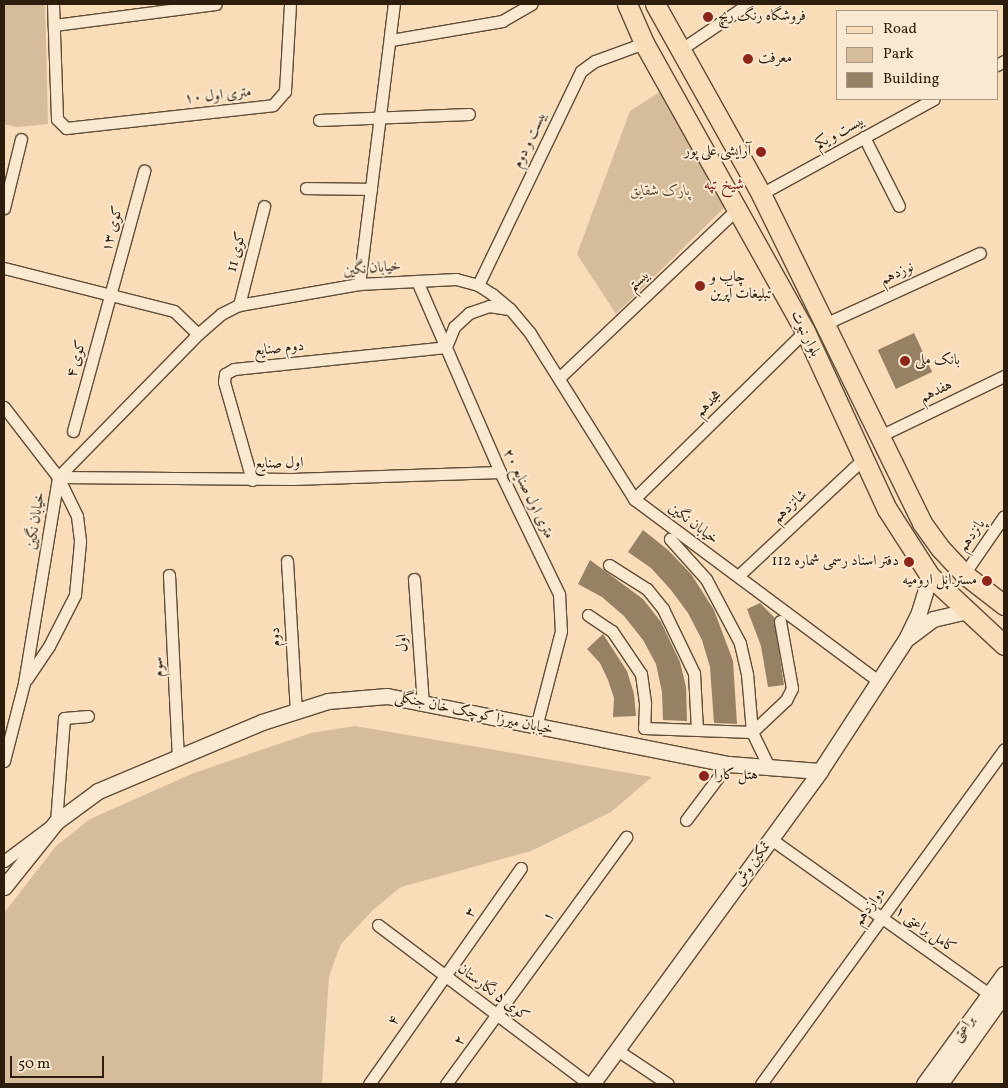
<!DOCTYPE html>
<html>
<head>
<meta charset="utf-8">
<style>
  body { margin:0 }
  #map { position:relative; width:1008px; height:1088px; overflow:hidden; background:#f8ddb8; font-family:Vollkorn,Amiri,serif }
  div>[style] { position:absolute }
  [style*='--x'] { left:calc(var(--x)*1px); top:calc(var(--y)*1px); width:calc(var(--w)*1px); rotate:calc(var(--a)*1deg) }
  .green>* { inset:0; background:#d5bc9b }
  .building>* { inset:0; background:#968165; transform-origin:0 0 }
  .roads { filter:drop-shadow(1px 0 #5f4d37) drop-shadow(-1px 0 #5f4d37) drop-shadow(0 1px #5f4d37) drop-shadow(0 -1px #5f4d37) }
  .minor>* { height:11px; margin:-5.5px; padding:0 5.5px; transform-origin:5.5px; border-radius:5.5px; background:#fae9d1 }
  .tertiary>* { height:15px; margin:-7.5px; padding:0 7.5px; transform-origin:7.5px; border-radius:7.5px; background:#fae9d1 }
  .primary>* { height:19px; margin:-9.5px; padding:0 9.5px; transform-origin:9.5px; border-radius:9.5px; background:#f8ddb8 }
  .dots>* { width:14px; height:14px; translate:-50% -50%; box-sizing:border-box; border:2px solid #fae9d1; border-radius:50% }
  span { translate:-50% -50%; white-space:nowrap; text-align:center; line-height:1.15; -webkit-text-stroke:4px #fae9d1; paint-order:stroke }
  .poi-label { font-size:15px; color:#2c1d0c }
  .left { translate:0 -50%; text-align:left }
  .right { translate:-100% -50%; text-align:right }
  .street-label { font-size:15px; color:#2c1d0c }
  .park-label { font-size:15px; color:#5f4d37; font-style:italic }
  .neighbourhood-label { font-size:16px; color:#7a1f14 }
  .frame { position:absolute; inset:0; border:5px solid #2c1d0c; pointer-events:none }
  .legend { position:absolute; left:836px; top:10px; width:162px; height:90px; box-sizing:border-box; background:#fae9d1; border:1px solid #a89782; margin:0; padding:6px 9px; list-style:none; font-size:15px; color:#2c1d0c }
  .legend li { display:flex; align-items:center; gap:10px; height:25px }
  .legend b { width:25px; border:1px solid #a89782 }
  .scale { position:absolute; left:10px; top:1056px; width:94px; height:22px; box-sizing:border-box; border:2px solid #2c1d0c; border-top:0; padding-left:6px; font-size:15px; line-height:18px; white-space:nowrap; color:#2c1d0c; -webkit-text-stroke:4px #fae9d1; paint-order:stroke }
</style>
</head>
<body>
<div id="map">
  <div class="green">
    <div style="clip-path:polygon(4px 4px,45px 4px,48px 124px,16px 127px,4px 124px)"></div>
    <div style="clip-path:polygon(667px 87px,731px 201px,616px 314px,577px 254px,630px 111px)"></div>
    <div style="clip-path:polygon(355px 726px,652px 777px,611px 812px,531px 851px,401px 887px,374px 909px,341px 944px,329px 976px,322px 1084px,4px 1084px,4px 913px,56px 846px,90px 819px,194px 773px,311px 733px)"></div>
  </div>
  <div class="building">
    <div style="left:914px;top:333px;width:43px;height:40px;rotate:65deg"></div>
    <div style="clip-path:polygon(643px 530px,668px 550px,691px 574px,714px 610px,733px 661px,737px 724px,714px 723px,710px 667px,702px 640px,688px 613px,671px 590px,651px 568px,628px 552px)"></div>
    <div style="clip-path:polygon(590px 560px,643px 599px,661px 622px,680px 662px,686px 687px,687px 721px,663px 720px,662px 692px,656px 664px,643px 640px,624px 616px,602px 597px,578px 584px)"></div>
    <div style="clip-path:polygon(760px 603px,774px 617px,784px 685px,768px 687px,761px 646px,747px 609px)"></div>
    <div style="clip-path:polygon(603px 634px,627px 671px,634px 694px,636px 716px,613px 717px,614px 698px,608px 680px,600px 663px,587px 649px)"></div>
  </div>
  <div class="roads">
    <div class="minor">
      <div style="--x:53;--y:4;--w:115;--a:88"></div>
      <div style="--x:57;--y:119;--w:13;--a:45"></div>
      <div style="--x:66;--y:128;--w:208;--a:-6.3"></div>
      <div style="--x:273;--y:105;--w:18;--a:-49"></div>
      <div style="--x:285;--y:91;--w:87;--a:-86.7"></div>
      <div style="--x:54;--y:25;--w:163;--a:-7.4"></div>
      <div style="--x:391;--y:40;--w:113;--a:-9.7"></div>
      <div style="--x:502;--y:21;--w:34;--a:-30"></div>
      <div style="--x:680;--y:50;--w:82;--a:-34.1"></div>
      <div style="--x:997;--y:65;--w:8;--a:-30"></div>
      <div style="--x:319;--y:120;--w:150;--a:-2.3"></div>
      <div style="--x:864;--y:137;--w:77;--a:63.1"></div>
      <div style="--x:306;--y:188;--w:65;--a:0.9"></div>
      <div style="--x:761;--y:194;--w:197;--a:-28.8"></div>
      <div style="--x:4;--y:208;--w:71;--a:-76.2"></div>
      <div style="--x:4;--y:268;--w:175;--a:14.2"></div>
      <div style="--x:174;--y:311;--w:33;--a:44"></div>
      <div style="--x:417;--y:281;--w:208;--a:66.5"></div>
      <div style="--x:500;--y:472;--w:136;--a:64.2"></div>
      <div style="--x:559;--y:594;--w:37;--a:87"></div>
      <div style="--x:561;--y:631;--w:99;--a:104.6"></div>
      <div style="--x:359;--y:284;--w:282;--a:-82.9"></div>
      <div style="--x:478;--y:285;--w:237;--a:-64.3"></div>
      <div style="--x:581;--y:71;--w:17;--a:-36"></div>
      <div style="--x:595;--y:61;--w:52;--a:-20.2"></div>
      <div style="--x:239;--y:305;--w:102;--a:-75.8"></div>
      <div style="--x:827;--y:323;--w:168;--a:-24.6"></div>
      <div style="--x:560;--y:377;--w:245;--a:-43.5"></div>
      <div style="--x:4;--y:407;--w:88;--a:52.4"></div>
      <div style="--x:58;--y:477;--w:43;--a:64"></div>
      <div style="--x:77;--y:516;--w:26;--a:83"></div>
      <div style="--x:80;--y:542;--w:53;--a:95.4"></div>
      <div style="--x:75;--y:595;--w:57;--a:117"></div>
      <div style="--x:49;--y:646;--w:40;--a:124"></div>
      <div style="--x:73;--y:431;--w:270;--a:-74.7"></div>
      <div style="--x:880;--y:436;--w:138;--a:-25.8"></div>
      <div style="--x:58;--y:477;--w:234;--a:0.5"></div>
      <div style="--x:292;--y:479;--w:208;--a:-1.9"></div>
      <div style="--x:252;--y:480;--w:102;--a:-105.9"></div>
      <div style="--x:224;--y:382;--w:8;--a:-83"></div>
      <div style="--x:225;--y:374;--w:10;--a:-29"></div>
      <div style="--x:234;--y:369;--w:213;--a:-5.9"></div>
      <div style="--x:446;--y:347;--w:22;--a:-68"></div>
      <div style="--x:454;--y:327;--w:21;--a:-43"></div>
      <div style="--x:469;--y:313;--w:21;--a:-19"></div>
      <div style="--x:489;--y:306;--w:20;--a:9"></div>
      <div style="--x:634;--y:499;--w:240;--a:-44.5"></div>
      <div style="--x:287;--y:561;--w:150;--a:86.6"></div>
      <div style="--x:609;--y:565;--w:45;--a:32.3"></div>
      <div style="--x:647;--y:589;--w:26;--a:51"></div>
      <div style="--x:663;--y:609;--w:71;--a:64.2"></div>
      <div style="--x:694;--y:673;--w:57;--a:87"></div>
      <div style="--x:964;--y:574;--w:70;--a:-55.4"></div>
      <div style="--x:169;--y:575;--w:182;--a:87.2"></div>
      <div style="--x:738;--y:576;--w:171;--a:-43.1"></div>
      <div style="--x:414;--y:579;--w:126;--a:85.9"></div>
      <div style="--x:588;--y:615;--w:29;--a:34"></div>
      <div style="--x:612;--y:631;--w:52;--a:56"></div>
      <div style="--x:641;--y:674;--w:30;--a:82"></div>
      <div style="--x:645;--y:704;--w:24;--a:92"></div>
      <div style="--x:644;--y:728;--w:108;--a:2.1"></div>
      <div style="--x:752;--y:732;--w:58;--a:-94.9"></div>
      <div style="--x:747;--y:674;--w:32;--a:-103"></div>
      <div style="--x:740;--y:643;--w:72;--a:-118"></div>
      <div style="--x:706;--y:579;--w:54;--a:-132"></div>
      <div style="--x:4;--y:761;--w:81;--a:-75.6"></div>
      <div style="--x:24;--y:683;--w:209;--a:-80.6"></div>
      <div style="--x:58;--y:477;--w:200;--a:-45.6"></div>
      <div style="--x:198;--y:334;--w:30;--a:-41"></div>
      <div style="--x:221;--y:314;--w:20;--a:-27"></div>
      <div style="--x:239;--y:305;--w:122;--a:-9.9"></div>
      <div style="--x:359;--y:284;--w:97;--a:-3"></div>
      <div style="--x:456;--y:279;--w:23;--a:15"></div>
      <div style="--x:478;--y:285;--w:17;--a:33"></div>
      <div style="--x:492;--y:294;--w:23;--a:40"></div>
      <div style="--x:510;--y:309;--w:31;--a:50"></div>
      <div style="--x:530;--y:333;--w:196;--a:57.9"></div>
      <div style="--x:634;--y:499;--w:304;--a:36.7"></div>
      <div style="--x:769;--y:767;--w:39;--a:-116"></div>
      <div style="--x:752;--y:732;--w:47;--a:-43.3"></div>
      <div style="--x:786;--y:700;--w:13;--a:-63"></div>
      <div style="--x:792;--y:688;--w:68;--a:-100.2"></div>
      <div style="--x:686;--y:820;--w:70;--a:-53.1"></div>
      <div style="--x:771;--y:839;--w:276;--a:35.4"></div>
      <div style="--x:4;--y:861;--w:65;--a:-36.9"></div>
      <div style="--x:56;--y:822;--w:104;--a:-85.6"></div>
      <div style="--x:64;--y:718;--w:24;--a:-5"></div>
      <div style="--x:378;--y:925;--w:264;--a:37"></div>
      <div style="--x:617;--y:1050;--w:61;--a:33.7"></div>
      <div style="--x:369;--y:1084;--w:264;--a:-54.9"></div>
      <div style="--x:446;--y:1084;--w:306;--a:-53.9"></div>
      <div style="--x:761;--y:1084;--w:414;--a:-54"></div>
    </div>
    <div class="tertiary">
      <div style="--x:909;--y:637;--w:30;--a:-37"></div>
      <div style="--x:933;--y:619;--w:32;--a:-13"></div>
      <div style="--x:4;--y:887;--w:83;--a:-51.3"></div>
      <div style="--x:56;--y:822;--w:52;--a:-36.4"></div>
      <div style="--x:98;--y:791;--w:178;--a:-22.8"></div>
      <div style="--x:262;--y:722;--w:69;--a:-17.7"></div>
      <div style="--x:328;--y:701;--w:59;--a:-4.8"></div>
      <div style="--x:387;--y:696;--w:348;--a:11.3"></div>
      <div style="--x:728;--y:764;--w:92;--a:4.4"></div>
      <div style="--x:592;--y:1084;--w:387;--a:-53.9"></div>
      <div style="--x:820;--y:771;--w:158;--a:-56.9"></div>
      <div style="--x:906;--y:639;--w:30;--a:-64"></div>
      <div style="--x:919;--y:612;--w:38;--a:-73"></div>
      <div style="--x:924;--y:1084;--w:136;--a:-54"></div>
      <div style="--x:940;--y:1084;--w:110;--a:-54.6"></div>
    </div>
    <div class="primary">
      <div style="--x:627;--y:4;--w:43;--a:66.4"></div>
      <div style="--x:644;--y:43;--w:330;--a:60.8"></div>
      <div style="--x:805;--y:331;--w:196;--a:65.3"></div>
      <div style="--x:887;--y:509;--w:80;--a:57.3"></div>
      <div style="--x:930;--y:576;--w:101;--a:43"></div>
      <div style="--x:655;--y:4;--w:218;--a:60.8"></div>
      <div style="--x:761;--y:194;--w:366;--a:63.9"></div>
      <div style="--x:922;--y:523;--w:31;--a:54"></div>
      <div style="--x:940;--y:548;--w:35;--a:47"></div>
      <div style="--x:964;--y:574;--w:51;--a:37.8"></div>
    </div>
  </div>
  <div class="dots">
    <div style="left:708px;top:17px;background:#8f2418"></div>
    <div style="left:748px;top:59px;background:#8f2418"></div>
    <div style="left:761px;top:152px;background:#8f2418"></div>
    <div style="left:700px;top:286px;background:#8f2418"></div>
    <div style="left:905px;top:361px;background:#8f2418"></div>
    <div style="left:909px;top:562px;background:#8f2418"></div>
    <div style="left:987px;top:581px;background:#8f2418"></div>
    <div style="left:704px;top:776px;background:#8f2418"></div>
  </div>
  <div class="poi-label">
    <span class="left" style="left:718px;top:17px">فروشگاه رنگ ریچ</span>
    <span class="left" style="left:758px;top:59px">معرفت</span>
    <span class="right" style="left:751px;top:152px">آرایشی علی پور</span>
    <span class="left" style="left:710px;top:286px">چاپ و<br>تبلیغات آپرین</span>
    <span class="left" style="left:915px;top:361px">بانک ملی</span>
    <span class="right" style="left:899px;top:562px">دفتر اسناد رسمی شماره 112</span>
    <span class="right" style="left:977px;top:581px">مستر اپل ارومیه</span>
    <span class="left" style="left:714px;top:776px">هتل کارا</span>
  </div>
  <div class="street-label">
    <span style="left:218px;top:96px;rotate:-6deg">۱۰ متری اول</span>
    <span style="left:840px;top:133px;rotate:-29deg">بیست و یکم</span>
    <span style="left:530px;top:140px;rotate:-65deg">بیست و دوم</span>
    <span style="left:113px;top:229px;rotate:-75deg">کوی ۱۳</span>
    <span style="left:237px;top:252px;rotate:-76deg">کوی 11</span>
    <span style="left:372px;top:269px;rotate:-5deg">خیابان نگین</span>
    <span style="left:897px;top:274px;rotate:-25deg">نوزدهم</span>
    <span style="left:639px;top:281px;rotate:-43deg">بیستم</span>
    <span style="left:805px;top:334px;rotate:64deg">بلوار نبوت</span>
    <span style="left:279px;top:349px;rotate:-6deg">دوم صنایع</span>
    <span style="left:77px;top:359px;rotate:-74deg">کوی ۴</span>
    <span style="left:936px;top:392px;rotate:-26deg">هفدهم</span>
    <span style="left:709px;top:404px;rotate:-45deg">هجدهم</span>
    <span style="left:279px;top:464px;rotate:-1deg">اول صنایع</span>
    <span style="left:528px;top:494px;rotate:64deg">۲۰ متری اول صنایع</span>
    <span style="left:790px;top:507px;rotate:-43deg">شانزدهم</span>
    <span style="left:36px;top:521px;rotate:-81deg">خیابان نگین</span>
    <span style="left:693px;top:524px;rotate:37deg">خیابان نگین</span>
    <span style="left:972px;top:536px;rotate:-55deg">پانزدهم</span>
    <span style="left:276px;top:637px;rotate:-93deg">دوم</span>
    <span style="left:403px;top:643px;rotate:-94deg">اول</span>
    <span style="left:159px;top:667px;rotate:-93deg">سوم</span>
    <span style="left:474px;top:714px;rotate:12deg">خیابان میرزا کوچک خان جنگلی</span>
    <span style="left:753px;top:864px;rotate:-54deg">تمکین وش</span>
    <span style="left:870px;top:907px;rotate:-54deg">دوازدهم</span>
    <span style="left:471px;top:913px;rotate:-54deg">۳</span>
    <span style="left:549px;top:917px;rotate:-54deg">۱</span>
    <span style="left:925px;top:930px;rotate:35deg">کامل براعتی ۱</span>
    <span style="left:493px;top:993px;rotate:37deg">کوی ۵ نگارستان</span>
    <span style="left:394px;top:1021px;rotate:-55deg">۴</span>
    <span style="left:964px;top:1029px;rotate:-54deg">براعتی</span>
    <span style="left:460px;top:1041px;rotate:-54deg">۲</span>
  </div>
  <div class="park-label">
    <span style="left:660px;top:192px">پارک شقایق</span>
  </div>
  <div class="neighbourhood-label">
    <span style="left:724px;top:185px">شیخ تپه</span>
  </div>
  <div class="frame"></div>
  <ul class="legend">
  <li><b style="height:6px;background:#f8ddb8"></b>Road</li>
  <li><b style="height:14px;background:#d5bc9b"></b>Park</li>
  <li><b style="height:14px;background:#968165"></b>Building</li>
  </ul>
  <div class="scale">50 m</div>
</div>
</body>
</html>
